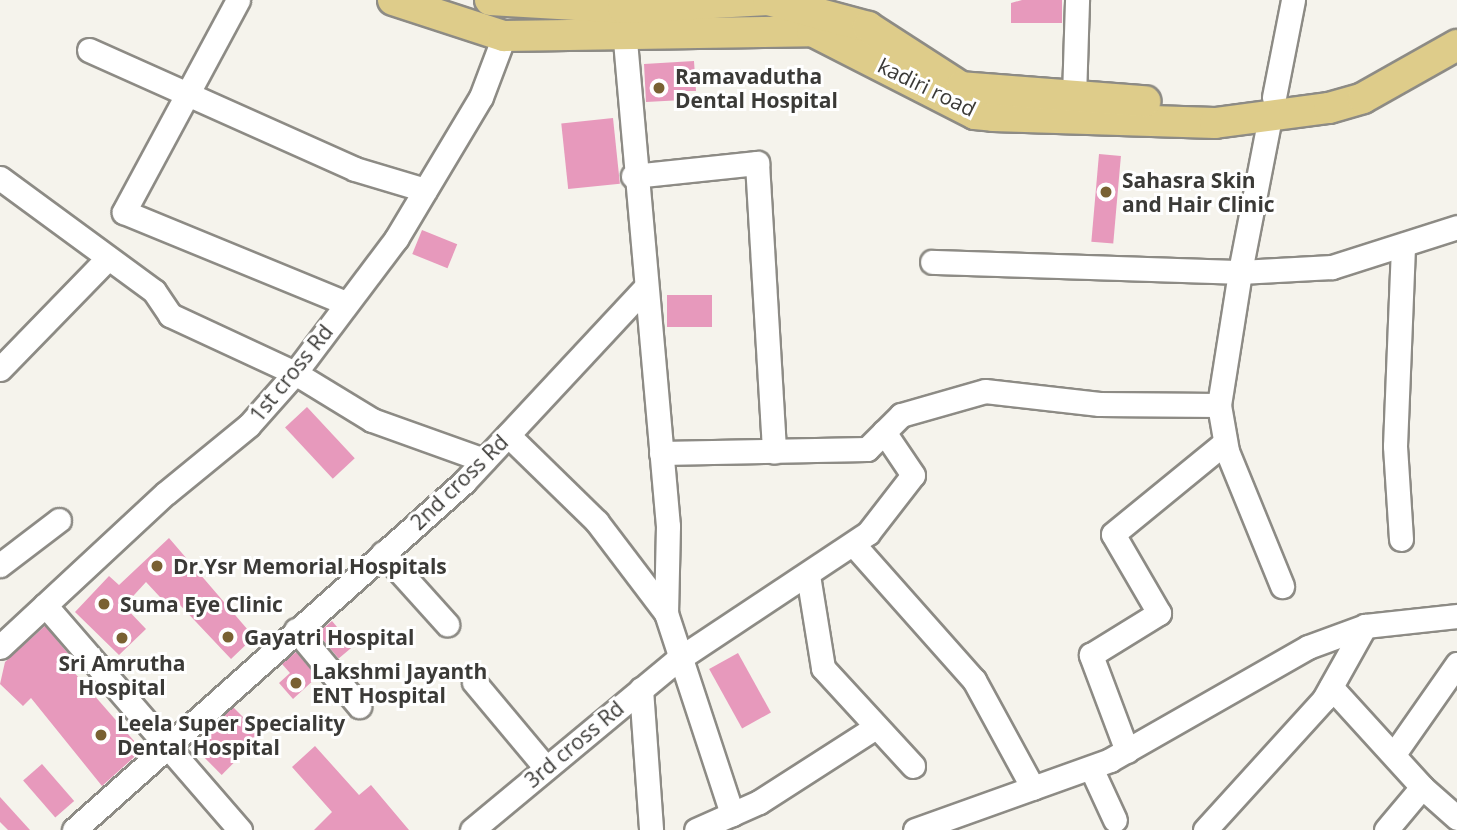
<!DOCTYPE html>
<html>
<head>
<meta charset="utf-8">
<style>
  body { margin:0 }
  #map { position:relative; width:1457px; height:830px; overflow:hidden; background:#f5f3ec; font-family:"Open Sans",sans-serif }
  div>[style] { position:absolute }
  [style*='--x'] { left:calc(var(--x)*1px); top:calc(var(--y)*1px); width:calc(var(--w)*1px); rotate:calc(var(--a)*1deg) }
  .building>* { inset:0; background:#e799bc; transform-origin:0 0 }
  .roads { filter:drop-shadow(2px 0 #8d8b85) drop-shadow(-2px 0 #8d8b85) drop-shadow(0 2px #8d8b85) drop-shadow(0 -2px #8d8b85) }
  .minor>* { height:23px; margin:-11.5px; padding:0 11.5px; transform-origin:11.5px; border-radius:11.5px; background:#fff }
  .major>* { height:30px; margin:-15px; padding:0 15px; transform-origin:15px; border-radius:15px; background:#decc8a }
  .dots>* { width:19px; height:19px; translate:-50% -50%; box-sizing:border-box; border:4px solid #fff; border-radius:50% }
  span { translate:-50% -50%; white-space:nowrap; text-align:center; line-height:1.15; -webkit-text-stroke:6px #fff; paint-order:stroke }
  .poi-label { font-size:21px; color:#3b3a37; font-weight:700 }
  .left { translate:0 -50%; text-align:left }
  .street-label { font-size:21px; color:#3b3a37 }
</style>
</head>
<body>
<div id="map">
  <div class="building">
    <div style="clip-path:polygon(1022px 0,1062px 0,1062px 23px,1011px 23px,1011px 3px)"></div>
    <div style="clip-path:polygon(694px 61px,696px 91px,683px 91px,683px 100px,646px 102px,644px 64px)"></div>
    <div style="left:613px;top:118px;width:66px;height:52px;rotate:84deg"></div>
    <div style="left:1099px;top:154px;width:22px;height:88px;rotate:5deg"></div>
    <div style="left:422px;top:230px;width:38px;height:26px;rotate:22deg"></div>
    <div style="left:667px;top:295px;width:45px;height:32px"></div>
    <div style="left:307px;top:407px;width:70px;height:30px;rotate:47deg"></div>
    <div style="clip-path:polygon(169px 538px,254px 637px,231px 659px,180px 605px,173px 611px,146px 582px,124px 606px,146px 629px,119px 655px,75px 612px,109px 576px,119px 585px)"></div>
    <div style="left:332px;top:621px;width:33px;height:19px;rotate:50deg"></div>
    <div style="clip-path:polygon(45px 626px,71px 657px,65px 662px,142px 750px,102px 786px,31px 698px,23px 706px,0 684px,5px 662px)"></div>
    <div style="clip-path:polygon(296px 652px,317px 677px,293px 699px,279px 683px,290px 673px,282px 664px)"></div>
    <div style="left:738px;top:653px;width:68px;height:33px;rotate:61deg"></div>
    <div style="left:233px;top:707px;width:40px;height:56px;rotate:45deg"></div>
    <div style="clip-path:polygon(315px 746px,359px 795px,371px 785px,409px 830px,314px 830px,332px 812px,292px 767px)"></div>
    <div style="left:42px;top:764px;width:49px;height:25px;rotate:49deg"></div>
    <div style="clip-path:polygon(0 797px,30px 830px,8px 830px,0 822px)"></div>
  </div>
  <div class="roads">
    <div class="minor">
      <div style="--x:238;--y:0;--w:241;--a:118.3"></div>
      <div style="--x:124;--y:212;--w:240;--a:22.3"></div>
      <div style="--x:623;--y:18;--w:510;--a:84.94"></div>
      <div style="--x:668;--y:526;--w:87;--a:91.3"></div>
      <div style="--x:666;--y:613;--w:212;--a:71.8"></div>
      <div style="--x:89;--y:50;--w:291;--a:24.1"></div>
      <div style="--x:355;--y:169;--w:73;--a:16.7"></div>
      <div style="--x:1074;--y:97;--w:97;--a:-88.2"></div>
      <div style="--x:1274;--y:97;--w:99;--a:-78.9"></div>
      <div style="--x:1270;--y:117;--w:158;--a:101"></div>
      <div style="--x:1240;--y:272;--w:92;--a:-3.1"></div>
      <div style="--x:1332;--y:267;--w:131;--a:-17.7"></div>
      <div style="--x:633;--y:176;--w:125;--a:-6"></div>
      <div style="--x:757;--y:163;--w:289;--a:86.6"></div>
      <div style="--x:0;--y:178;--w:191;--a:36.3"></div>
      <div style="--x:154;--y:291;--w:29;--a:56"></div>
      <div style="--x:170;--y:315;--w:138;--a:24.9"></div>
      <div style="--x:295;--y:373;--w:90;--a:31.4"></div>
      <div style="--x:372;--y:420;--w:119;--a:19.7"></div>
      <div style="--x:0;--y:369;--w:155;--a:-45.8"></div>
      <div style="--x:1219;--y:405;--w:47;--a:80.1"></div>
      <div style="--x:1227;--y:451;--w:146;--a:67.8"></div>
      <div style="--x:508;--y:435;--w:124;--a:44.3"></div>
      <div style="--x:597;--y:522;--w:114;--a:52.8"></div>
      <div style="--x:661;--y:453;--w:206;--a:-1.1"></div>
      <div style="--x:867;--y:449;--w:48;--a:-45"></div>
      <div style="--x:901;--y:415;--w:87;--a:-15.9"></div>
      <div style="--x:985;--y:391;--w:115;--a:6.5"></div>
      <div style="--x:1099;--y:404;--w:120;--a:0.5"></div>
      <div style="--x:1219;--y:405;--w:135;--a:-81"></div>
      <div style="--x:1240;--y:272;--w:308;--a:-178.1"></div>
      <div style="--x:1401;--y:539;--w:93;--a:-93.7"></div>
      <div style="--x:1395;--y:446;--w:198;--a:-87.7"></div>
      <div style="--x:854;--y:545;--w:181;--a:48.4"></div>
      <div style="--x:974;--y:680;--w:123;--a:61.4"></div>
      <div style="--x:383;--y:553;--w:96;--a:48"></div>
      <div style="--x:0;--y:565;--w:74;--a:-37.3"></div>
      <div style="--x:808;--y:575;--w:94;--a:80.8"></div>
      <div style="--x:823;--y:668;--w:133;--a:47.4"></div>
      <div style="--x:45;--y:605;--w:298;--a:49.1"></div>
      <div style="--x:296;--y:630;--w:99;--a:50.3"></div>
      <div style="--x:0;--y:647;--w:226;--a:-42.9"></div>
      <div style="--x:166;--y:493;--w:107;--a:-39.3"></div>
      <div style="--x:249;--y:425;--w:69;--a:-48.5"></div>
      <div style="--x:295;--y:373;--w:168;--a:-53"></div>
      <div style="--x:396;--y:239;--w:165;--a:-59.1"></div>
      <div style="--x:481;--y:97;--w:65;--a:-69.3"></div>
      <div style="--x:474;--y:682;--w:112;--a:50.1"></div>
      <div style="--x:1331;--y:687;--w:135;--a:47.7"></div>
      <div style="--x:641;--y:689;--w:141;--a:85.9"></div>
      <div style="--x:1127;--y:751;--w:103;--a:-110.6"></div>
      <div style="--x:1091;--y:655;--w:80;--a:-31.7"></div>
      <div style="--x:1159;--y:613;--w:91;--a:-120.2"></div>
      <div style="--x:1113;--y:534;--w:144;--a:-39.3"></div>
      <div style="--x:1394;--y:754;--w:110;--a:-55"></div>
      <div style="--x:1091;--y:768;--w:57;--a:65.2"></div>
      <div style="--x:74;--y:830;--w:523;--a:-41.74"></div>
      <div style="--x:464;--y:482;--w:264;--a:-47"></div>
      <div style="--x:472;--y:830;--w:266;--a:-39.7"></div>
      <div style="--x:677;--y:660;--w:229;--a:-33.6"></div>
      <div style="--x:868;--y:533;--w:73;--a:-52.2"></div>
      <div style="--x:913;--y:475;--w:52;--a:-124"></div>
      <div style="--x:696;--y:830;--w:69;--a:-24"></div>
      <div style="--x:759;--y:802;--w:139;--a:-32.7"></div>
      <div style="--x:915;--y:830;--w:207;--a:-19.7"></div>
      <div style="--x:1110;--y:760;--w:228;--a:-29.7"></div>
      <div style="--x:1308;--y:647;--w:61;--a:-20.2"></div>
      <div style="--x:1205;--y:830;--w:177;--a:-47.7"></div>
      <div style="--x:1324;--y:699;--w:84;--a:-60.7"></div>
      <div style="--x:1365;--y:626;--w:93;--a:-6.2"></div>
      <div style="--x:1386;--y:830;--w:56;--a:-50.1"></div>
      <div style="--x:1422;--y:787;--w:47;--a:41.5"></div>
    </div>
    <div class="major">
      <div style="--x:393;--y:0;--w:117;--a:18"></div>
      <div style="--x:504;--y:36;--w:308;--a:-0.9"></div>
      <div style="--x:812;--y:31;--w:183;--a:27"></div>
      <div style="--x:975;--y:114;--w:18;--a:6"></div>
      <div style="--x:993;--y:116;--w:222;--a:1.8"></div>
      <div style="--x:1215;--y:123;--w:115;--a:-7.5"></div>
      <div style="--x:1329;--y:108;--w:35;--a:-16"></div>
      <div style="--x:1363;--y:98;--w:108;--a:-29.4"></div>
      <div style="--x:490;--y:0;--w:133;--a:3.4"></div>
      <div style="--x:623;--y:8;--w:145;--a:-3.2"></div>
      <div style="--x:768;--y:0;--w:104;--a:15.1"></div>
      <div style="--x:868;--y:27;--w:111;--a:32.8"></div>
      <div style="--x:961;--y:87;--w:185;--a:4.4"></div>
    </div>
  </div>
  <div class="dots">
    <div style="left:659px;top:88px;background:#796132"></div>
    <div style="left:1106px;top:192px;background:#796132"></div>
    <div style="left:157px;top:566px;background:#796132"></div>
    <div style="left:104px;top:604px;background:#796132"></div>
    <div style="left:228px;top:637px;background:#796132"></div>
    <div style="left:122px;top:638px;background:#796132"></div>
    <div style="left:296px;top:683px;background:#796132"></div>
    <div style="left:101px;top:735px;background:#796132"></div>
  </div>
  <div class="poi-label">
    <span class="left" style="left:675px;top:88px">Ramavadutha<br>Dental Hospital</span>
    <span class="left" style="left:1122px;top:192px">Sahasra Skin<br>and Hair Clinic</span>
    <span class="left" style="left:173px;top:566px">Dr.Ysr Memorial Hospitals</span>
    <span class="left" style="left:120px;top:604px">Suma Eye Clinic</span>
    <span class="left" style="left:244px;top:637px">Gayatri Hospital</span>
    <span style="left:122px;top:675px">Sri Amrutha<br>Hospital</span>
    <span class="left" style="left:312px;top:683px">Lakshmi Jayanth<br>ENT Hospital</span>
    <span class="left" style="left:117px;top:735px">Leela Super Speciality<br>Dental Hospital</span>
  </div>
  <div class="street-label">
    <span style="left:927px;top:87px;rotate:26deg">kadiri road</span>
    <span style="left:291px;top:373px;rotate:-51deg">1st cross Rd</span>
    <span style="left:459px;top:482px;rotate:-44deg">2nd cross Rd</span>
    <span style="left:574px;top:744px;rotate:-40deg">3rd cross Rd</span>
  </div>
</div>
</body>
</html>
